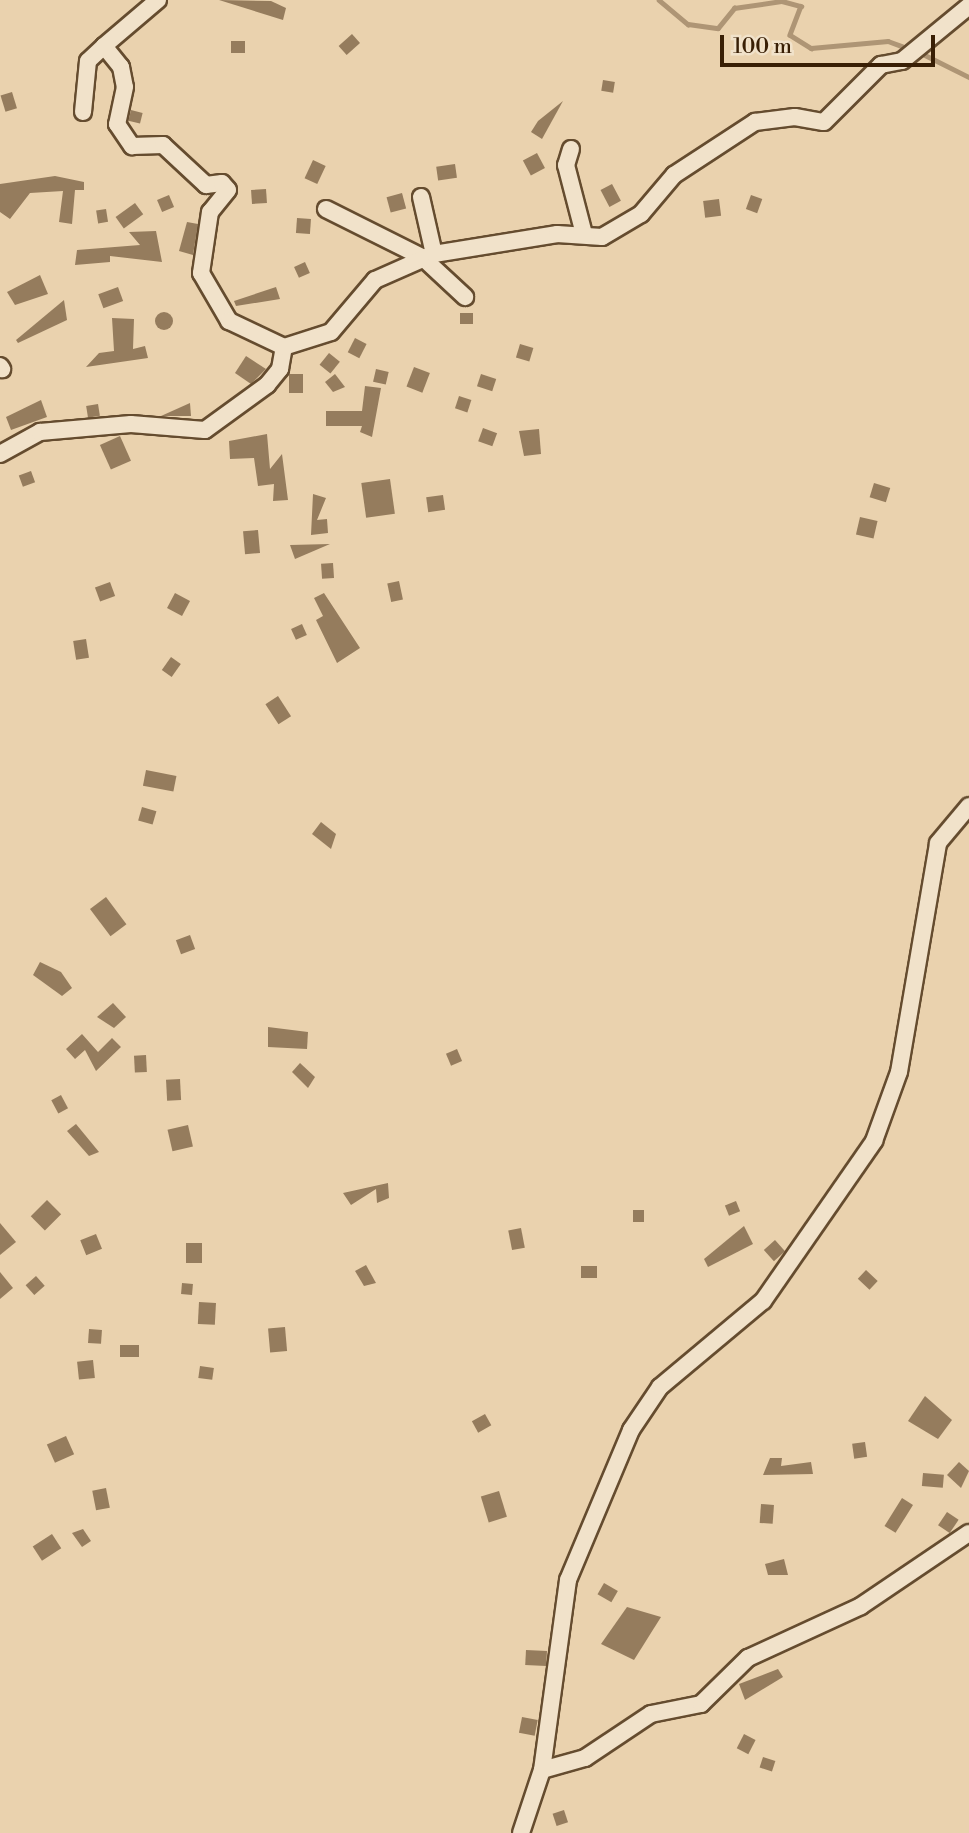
<!DOCTYPE html>
<html>
<head>
<meta charset="utf-8">
<style>
  body { margin:0 }
  #map { position:relative; width:969px; height:1833px; overflow:hidden; background:#ead2ae; font-family:"Libre Bodoni",serif }
  div>[style] { position:absolute }
  [style*='--x'] { left:calc(var(--x)*1px); top:calc(var(--y)*1px); width:calc(var(--w)*1px); rotate:calc(var(--a)*1deg) }
  .stream>* { height:4.5px; margin:-2.25px; padding:0 2.25px; transform-origin:2.25px; border-radius:2.25px; background:#ae9575 }
  .building>* { inset:0; background:#957c5d; transform-origin:0 0 }
  .round { border-radius:50% }
  .roads { filter:drop-shadow(2px 0 #654c2f) drop-shadow(-2px 0 #654c2f) drop-shadow(0 2px #654c2f) drop-shadow(0 -2px #654c2f) }
  .minor>* { height:16px; margin:-8px; padding:0 8px; transform-origin:8px; border-radius:8px; background:#f1e2ca }
  span { translate:-50% -50%; white-space:nowrap; text-align:center; line-height:1.15; -webkit-text-stroke:5px #f1e2ca; paint-order:stroke }
  .scale { position:absolute; left:720px; top:35px; width:215px; height:32px; box-sizing:border-box; border:4px solid #391f05; border-top:0; padding-left:9px; font-size:21px; line-height:24px; white-space:nowrap; color:#391f05; -webkit-text-stroke:5px #f1e2ca; paint-order:stroke }
</style>
</head>
<body>
<div id="map">
  <div class="stream">
    <div style="--x:659;--y:0;--w:38;--a:40"></div>
    <div style="--x:688;--y:24;--w:30;--a:8"></div>
    <div style="--x:718;--y:28;--w:26;--a:-51"></div>
    <div style="--x:734;--y:8;--w:49;--a:-8.3"></div>
    <div style="--x:782;--y:1;--w:20;--a:15"></div>
    <div style="--x:801;--y:6;--w:31;--a:111"></div>
    <div style="--x:790;--y:35;--w:25;--a:32"></div>
    <div style="--x:811;--y:48;--w:77;--a:-5.2"></div>
    <div style="--x:888;--y:41;--w:15;--a:20"></div>
    <div style="--x:921;--y:53;--w:54;--a:26.6"></div>
  </div>
  <div class="building">
    <div style="clip-path:polygon(219px 0,271px 1px,286px 8px,283px 20px)"></div>
    <div style="left:352px;top:34px;width:12px;height:18px;rotate:48deg"></div>
    <div style="left:245px;top:41px;width:12px;height:14px;rotate:90deg"></div>
    <div style="left:603px;top:80px;width:12px;height:11px;rotate:9deg"></div>
    <div style="left:12px;top:92px;width:17px;height:12px;rotate:73deg"></div>
    <div style="clip-path:polygon(563px 101px,542px 139px,531px 132px,538px 121px)"></div>
    <div style="left:131px;top:110px;width:12px;height:11px;rotate:14deg"></div>
    <div style="left:537px;top:153px;width:17px;height:16px;rotate:62deg"></div>
    <div style="left:313px;top:160px;width:14px;height:20px;rotate:25deg"></div>
    <div style="left:455px;top:164px;width:14px;height:19px;rotate:82deg"></div>
    <div style="clip-path:polygon(55px 176px,84px 182px,84px 190px,75px 190px,72px 224px,59px 222px,63px 191px,30px 193px,10px 219px,0 212px,0 184px)"></div>
    <div style="left:612px;top:184px;width:19px;height:13px;rotate:62deg"></div>
    <div style="left:266px;top:189px;width:14px;height:15px;rotate:86deg"></div>
    <div style="left:402px;top:193px;width:16px;height:16px;rotate:75deg"></div>
    <div style="left:169px;top:195px;width:13px;height:13px;rotate:67deg"></div>
    <div style="left:751px;top:195px;width:12px;height:15px;rotate:20deg"></div>
    <div style="left:719px;top:199px;width:17px;height:16px;rotate:83deg"></div>
    <div style="left:135px;top:203px;width:14px;height:24px;rotate:54deg"></div>
    <div style="left:106px;top:209px;width:13px;height:10px;rotate:81deg"></div>
    <div style="left:297px;top:218px;width:14px;height:15px;rotate:4deg"></div>
    <div style="clip-path:polygon(187px 222px,198px 224px,193px 255px,179px 251px)"></div>
    <div style="clip-path:polygon(156px 231px,162px 262px,110px 256px,110px 262px,75px 265px,77px 250px,140px 245px,129px 232px)"></div>
    <div style="left:305px;top:262px;width:12px;height:12px;rotate:66deg"></div>
    <div style="clip-path:polygon(40px 275px,48px 294px,15px 305px,7px 292px)"></div>
    <div style="left:118px;top:287px;width:15px;height:21px;rotate:70deg"></div>
    <div style="clip-path:polygon(276px 287px,280px 299px,236px 306px,234px 301px)"></div>
    <div style="clip-path:polygon(64px 300px,67px 320px,18px 343px,16px 340px)"></div>
    <div class="round" style="left:155px;top:312px;width:18px;height:18px"></div>
    <div style="left:460px;top:313px;width:13px;height:11px"></div>
    <div style="clip-path:polygon(112px 318px,134px 319px,133px 349px,145px 346px,148px 358px,86px 367px,99px 353px,114px 351px)"></div>
    <div style="left:355px;top:338px;width:13px;height:16px;rotate:27deg"></div>
    <div style="left:520px;top:344px;width:14px;height:14px;rotate:17deg"></div>
    <div style="left:329px;top:353px;width:14px;height:15px;rotate:39deg"></div>
    <div style="clip-path:polygon(246px 356px,266px 369px,251px 384px,235px 373px)"></div>
    <div style="left:414px;top:367px;width:17px;height:21px;rotate:21deg"></div>
    <div style="left:376px;top:369px;width:13px;height:13px;rotate:13deg"></div>
    <div style="left:289px;top:374px;width:14px;height:19px"></div>
    <div style="clip-path:polygon(335px 374px,345px 387px,333px 392px,325px 382px)"></div>
    <div style="left:481px;top:374px;width:16px;height:13px;rotate:18deg"></div>
    <div style="clip-path:polygon(365px 386px,381px 388px,372px 437px,360px 432px,362px 426px,326px 426px,326px 411px,362px 411px)"></div>
    <div style="left:459px;top:396px;width:13px;height:13px;rotate:18deg"></div>
    <div style="clip-path:polygon(41px 400px,47px 417px,11px 430px,6px 417px)"></div>
    <div style="clip-path:polygon(190px 403px,191px 416px,161px 416px)"></div>
    <div style="left:98px;top:404px;width:12px;height:12px;rotate:81deg"></div>
    <div style="left:483px;top:428px;width:15px;height:14px;rotate:20deg"></div>
    <div style="clip-path:polygon(539px 429px,541px 454px,524px 456px,519px 431px)"></div>
    <div style="clip-path:polygon(267px 434px,270px 469px,282px 454px,288px 500px,273px 501px,274px 484px,258px 486px,254px 458px,230px 459px,229px 441px)"></div>
    <div style="left:120px;top:436px;width:27px;height:22px;rotate:66deg"></div>
    <div style="left:31px;top:471px;width:12px;height:13px;rotate:70deg"></div>
    <div style="left:390px;top:479px;width:35px;height:29px;rotate:82deg"></div>
    <div style="left:874px;top:483px;width:17px;height:15px;rotate:17deg"></div>
    <div style="clip-path:polygon(313px 494px,326px 498px,317px 520px,327px 519px,328px 533px,311px 535px)"></div>
    <div style="left:443px;top:495px;width:15px;height:17px;rotate:82deg"></div>
    <div style="left:860px;top:517px;width:18px;height:18px;rotate:13deg"></div>
    <div style="left:258px;top:530px;width:23px;height:15px;rotate:85deg"></div>
    <div style="clip-path:polygon(330px 544px,295px 559px,290px 545px)"></div>
    <div style="left:333px;top:563px;width:15px;height:12px;rotate:86deg"></div>
    <div style="left:399px;top:581px;width:19px;height:12px;rotate:78deg"></div>
    <div style="left:110px;top:582px;width:15px;height:16px;rotate:70deg"></div>
    <div style="left:175px;top:593px;width:17px;height:17px;rotate:28deg"></div>
    <div style="clip-path:polygon(324px 593px,360px 648px,337px 663px,316px 620px,323px 616px,314px 598px)"></div>
    <div style="left:302px;top:624px;width:12px;height:12px;rotate:66deg"></div>
    <div style="left:86px;top:639px;width:19px;height:13px;rotate:81deg"></div>
    <div style="left:171px;top:657px;width:12px;height:16px;rotate:35deg"></div>
    <div style="left:278px;top:696px;width:24px;height:15px;rotate:57deg"></div>
    <div style="left:146px;top:770px;width:31px;height:16px;rotate:11deg"></div>
    <div style="left:142px;top:807px;width:15px;height:14px;rotate:16deg"></div>
    <div style="clip-path:polygon(321px 822px,336px 834px,331px 849px,312px 834px)"></div>
    <div style="left:106px;top:897px;width:34px;height:20px;rotate:53deg"></div>
    <div style="left:190px;top:935px;width:15px;height:15px;rotate:70deg"></div>
    <div style="clip-path:polygon(40px 962px,61px 972px,72px 988px,62px 996px,33px 975px)"></div>
    <div style="clip-path:polygon(113px 1003px,126px 1017px,114px 1028px,97px 1017px)"></div>
    <div style="clip-path:polygon(268px 1027px,308px 1032px,307px 1049px,268px 1047px)"></div>
    <div style="clip-path:polygon(82px 1034px,98px 1052px,112px 1038px,121px 1047px,96px 1071px,85px 1050px,75px 1059px,66px 1049px)"></div>
    <div style="left:457px;top:1049px;width:13px;height:12px;rotate:67deg"></div>
    <div style="left:146px;top:1055px;width:17px;height:12px;rotate:87deg"></div>
    <div style="clip-path:polygon(300px 1063px,315px 1077px,308px 1088px,292px 1072px)"></div>
    <div style="left:180px;top:1079px;width:21px;height:14px;rotate:87deg"></div>
    <div style="left:61px;top:1095px;width:15px;height:11px;rotate:62deg"></div>
    <div style="clip-path:polygon(76px 1124px,99px 1152px,89px 1156px,67px 1131px)"></div>
    <div style="left:188px;top:1125px;width:22px;height:21px;rotate:77deg"></div>
    <div style="clip-path:polygon(388px 1183px,389px 1198px,377px 1203px,376px 1189px,351px 1205px,343px 1193px)"></div>
    <div style="left:47px;top:1200px;width:20px;height:23px;rotate:45deg"></div>
    <div style="left:736px;top:1201px;width:11px;height:12px;rotate:68deg"></div>
    <div style="left:644px;top:1210px;width:12px;height:11px;rotate:90deg"></div>
    <div style="clip-path:polygon(0 1223px,16px 1242px,0 1255px)"></div>
    <div style="clip-path:polygon(744px 1226px,753px 1244px,708px 1267px,704px 1259px)"></div>
    <div style="left:521px;top:1228px;width:20px;height:13px;rotate:79deg"></div>
    <div style="left:96px;top:1234px;width:16px;height:17px;rotate:68deg"></div>
    <div style="left:775px;top:1240px;width:15px;height:15px;rotate:48deg"></div>
    <div style="left:186px;top:1243px;width:16px;height:20px"></div>
    <div style="clip-path:polygon(366px 1265px,376px 1283px,364px 1286px,355px 1271px)"></div>
    <div style="left:581px;top:1266px;width:16px;height:12px"></div>
    <div style="left:866px;top:1270px;width:16px;height:12px;rotate:43deg"></div>
    <div style="clip-path:polygon(0 1272px,13px 1288px,0 1299px)"></div>
    <div style="left:36px;top:1276px;width:13px;height:14px;rotate:48deg"></div>
    <div style="left:182px;top:1283px;width:11px;height:11px;rotate:5deg"></div>
    <div style="left:199px;top:1302px;width:17px;height:22px;rotate:3deg"></div>
    <div style="left:285px;top:1327px;width:24px;height:17px;rotate:85deg"></div>
    <div style="left:89px;top:1329px;width:13px;height:14px;rotate:4deg"></div>
    <div style="left:139px;top:1345px;width:12px;height:19px;rotate:90deg"></div>
    <div style="left:93px;top:1360px;width:18px;height:16px;rotate:84deg"></div>
    <div style="left:200px;top:1366px;width:14px;height:12px;rotate:8deg"></div>
    <div style="clip-path:polygon(925px 1396px,952px 1420px,938px 1439px,908px 1421px)"></div>
    <div style="left:485px;top:1414px;width:13px;height:15px;rotate:61deg"></div>
    <div style="left:66px;top:1436px;width:20px;height:21px;rotate:66deg"></div>
    <div style="left:865px;top:1442px;width:15px;height:13px;rotate:82deg"></div>
    <div style="clip-path:polygon(770px 1458px,782px 1458px,781px 1466px,811px 1462px,813px 1474px,763px 1475px)"></div>
    <div style="clip-path:polygon(959px 1462px,969px 1471px,961px 1488px,947px 1475px)"></div>
    <div style="left:923px;top:1473px;width:21px;height:13px;rotate:5deg"></div>
    <div style="left:106px;top:1488px;width:20px;height:14px;rotate:79deg"></div>
    <div style="left:499px;top:1491px;width:27px;height:19px;rotate:73deg"></div>
    <div style="left:902px;top:1498px;width:13px;height:33px;rotate:32deg"></div>
    <div style="left:761px;top:1504px;width:13px;height:19px;rotate:4deg"></div>
    <div style="left:947px;top:1512px;width:14px;height:16px;rotate:34deg"></div>
    <div style="clip-path:polygon(83px 1529px,91px 1541px,82px 1547px,72px 1533px)"></div>
    <div style="left:52px;top:1534px;width:17px;height:23px;rotate:57deg"></div>
    <div style="clip-path:polygon(784px 1559px,788px 1575px,768px 1575px,765px 1564px)"></div>
    <div style="left:604px;top:1583px;width:16px;height:13px;rotate:30deg"></div>
    <div style="clip-path:polygon(627px 1607px,661px 1617px,634px 1660px,601px 1644px)"></div>
    <div style="left:526px;top:1650px;width:21px;height:15px;rotate:3deg"></div>
    <div style="clip-path:polygon(778px 1669px,783px 1677px,745px 1700px,739px 1684px)"></div>
    <div style="left:522px;top:1717px;width:16px;height:16px;rotate:11deg"></div>
    <div style="left:744px;top:1734px;width:13px;height:16px;rotate:27deg"></div>
    <div style="left:763px;top:1757px;width:13px;height:11px;rotate:18deg"></div>
    <div style="left:564px;top:1810px;width:13px;height:12px;rotate:72deg"></div>
  </div>
  <div class="roads">
    <div class="minor">
      <div style="--x:158;--y:0;--w:71;--a:139.6"></div>
      <div style="--x:104;--y:46;--w:27;--a:51"></div>
      <div style="--x:121;--y:67;--w:20;--a:79"></div>
      <div style="--x:125;--y:87;--w:38;--a:102"></div>
      <div style="--x:117;--y:124;--w:27;--a:56"></div>
      <div style="--x:132;--y:146;--w:31;--a:-2"></div>
      <div style="--x:163;--y:145;--w:59;--a:42.9"></div>
      <div style="--x:206;--y:185;--w:16;--a:-7"></div>
      <div style="--x:222;--y:183;--w:9;--a:49"></div>
      <div style="--x:228;--y:190;--w:28;--a:129"></div>
      <div style="--x:210;--y:212;--w:62;--a:98.4"></div>
      <div style="--x:201;--y:273;--w:56;--a:59.7"></div>
      <div style="--x:229;--y:321;--w:61;--a:25.3"></div>
      <div style="--x:83;--y:112;--w:51;--a:-84.4"></div>
      <div style="--x:88;--y:61;--w:22;--a:-43"></div>
      <div style="--x:571;--y:149;--w:17;--a:107"></div>
      <div style="--x:566;--y:165;--w:71;--a:75.4"></div>
      <div style="--x:421;--y:197;--w:58;--a:77.2"></div>
      <div style="--x:326;--y:209;--w:107;--a:26.6"></div>
      <div style="--x:422;--y:257;--w:59;--a:42.9"></div>
      <div style="--x:0;--y:366;--w:4;--a:56"></div>
      <div style="--x:0;--y:454;--w:46;--a:-28.8"></div>
      <div style="--x:40;--y:432;--w:91;--a:-5"></div>
      <div style="--x:131;--y:424;--w:74;--a:4.6"></div>
      <div style="--x:205;--y:430;--w:77;--a:-36"></div>
      <div style="--x:267;--y:385;--w:21;--a:-51"></div>
      <div style="--x:280;--y:369;--w:22;--a:-80"></div>
      <div style="--x:284;--y:347;--w:49;--a:-17.7"></div>
      <div style="--x:331;--y:332;--w:68;--a:-49.8"></div>
      <div style="--x:375;--y:280;--w:64;--a:-23.8"></div>
      <div style="--x:434;--y:254;--w:125;--a:-9.2"></div>
      <div style="--x:557;--y:234;--w:45;--a:3.8"></div>
      <div style="--x:602;--y:237;--w:45;--a:-30.5"></div>
      <div style="--x:641;--y:214;--w:51;--a:-49.8"></div>
      <div style="--x:674;--y:175;--w:97;--a:-33.2"></div>
      <div style="--x:755;--y:122;--w:40;--a:-7.1"></div>
      <div style="--x:795;--y:117;--w:29;--a:10"></div>
      <div style="--x:824;--y:122;--w:81;--a:-45"></div>
      <div style="--x:881;--y:65;--w:21;--a:-11"></div>
      <div style="--x:902;--y:61;--w:87;--a:-39.4"></div>
      <div style="--x:542;--y:1770;--w:45;--a:-15.6"></div>
      <div style="--x:585;--y:1758;--w:79;--a:-33.7"></div>
      <div style="--x:651;--y:1714;--w:51;--a:-11.3"></div>
      <div style="--x:701;--y:1704;--w:66;--a:-44.4"></div>
      <div style="--x:748;--y:1658;--w:124;--a:-24.7"></div>
      <div style="--x:861;--y:1606;--w:130;--a:-34.1"></div>
      <div style="--x:521;--y:1833;--w:66;--a:-71.6"></div>
      <div style="--x:542;--y:1770;--w:192;--a:-82.2"></div>
      <div style="--x:568;--y:1580;--w:163;--a:-67.2"></div>
      <div style="--x:631;--y:1430;--w:52;--a:-56"></div>
      <div style="--x:660;--y:1387;--w:134;--a:-39.9"></div>
      <div style="--x:763;--y:1301;--w:195;--a:-55.2"></div>
      <div style="--x:874;--y:1141;--w:73;--a:-70.1"></div>
      <div style="--x:899;--y:1072;--w:232;--a:-80.3"></div>
      <div style="--x:938;--y:843;--w:48;--a:-50"></div>
    </div>
  </div>
  <div class="scale">100 m</div>
</div>
</body>
</html>
